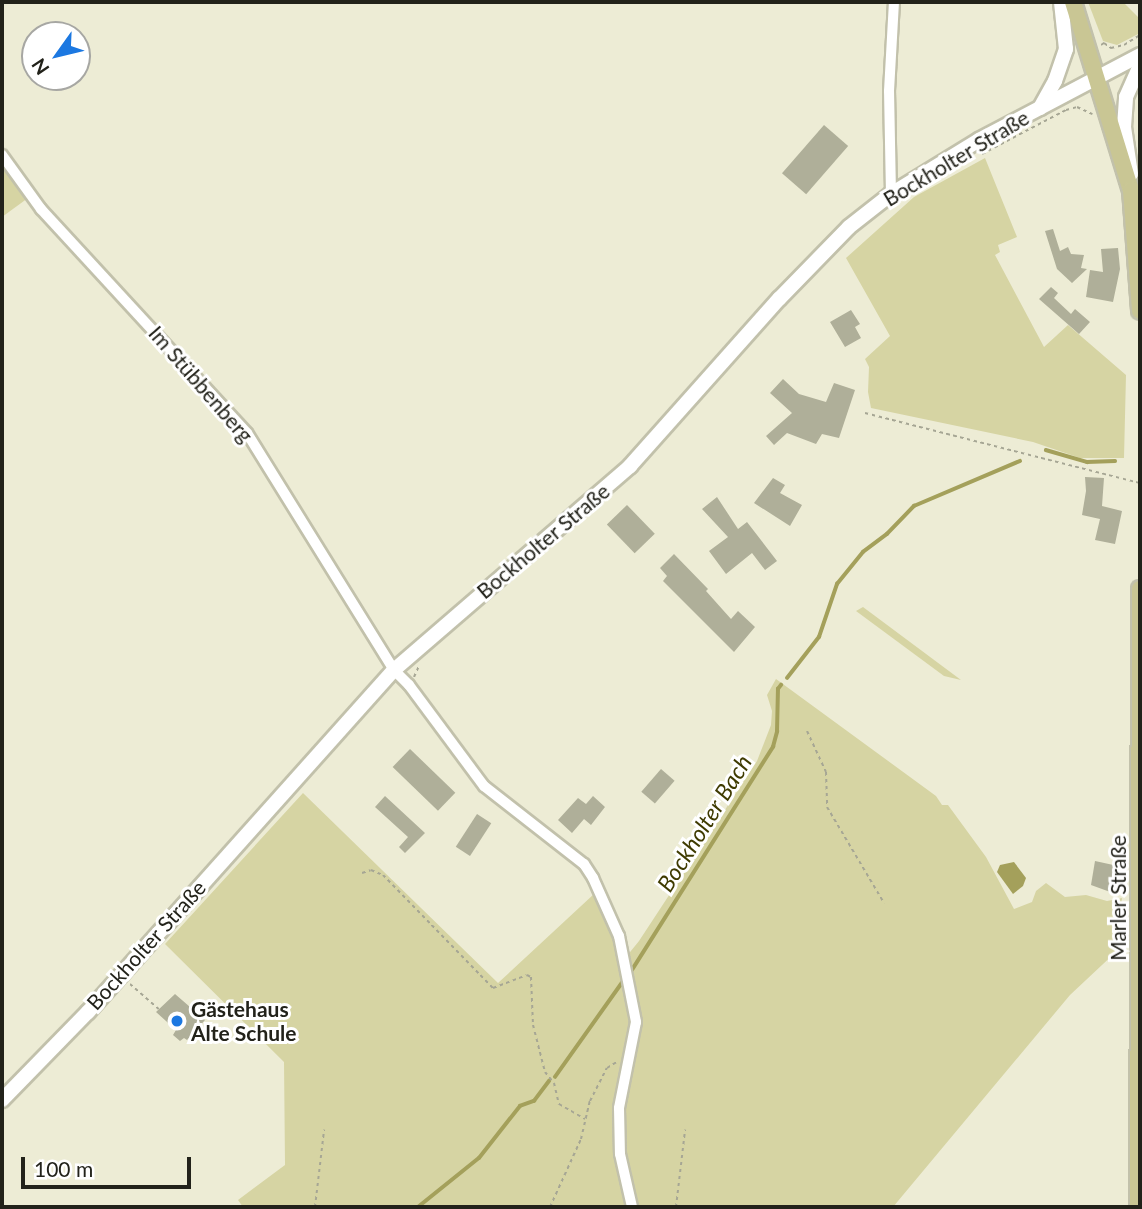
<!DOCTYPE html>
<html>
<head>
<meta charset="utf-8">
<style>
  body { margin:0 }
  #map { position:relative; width:1142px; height:1209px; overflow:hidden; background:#edecd5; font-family:Lato,sans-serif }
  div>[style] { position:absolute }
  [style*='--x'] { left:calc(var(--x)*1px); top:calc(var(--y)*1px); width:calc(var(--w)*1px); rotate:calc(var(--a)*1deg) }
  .green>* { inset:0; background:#d6d4a3 }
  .water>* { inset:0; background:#a4a05b }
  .stream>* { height:3.5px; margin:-1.75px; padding:0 1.75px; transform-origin:1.75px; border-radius:1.75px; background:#a4a05b }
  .building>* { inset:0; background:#afaf99; transform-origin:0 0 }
  .path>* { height:2px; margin-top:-1px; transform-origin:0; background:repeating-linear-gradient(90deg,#a6a694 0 3.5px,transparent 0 7px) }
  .roads { filter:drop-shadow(2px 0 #c2c1ab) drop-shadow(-2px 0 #c2c1ab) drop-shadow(0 2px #c2c1ab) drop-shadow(0 -2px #c2c1ab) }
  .street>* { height:10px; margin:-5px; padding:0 5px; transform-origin:5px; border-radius:5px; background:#fff }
  .secondary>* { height:14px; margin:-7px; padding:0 7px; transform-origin:7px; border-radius:7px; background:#fff }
  .primary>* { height:16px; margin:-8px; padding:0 8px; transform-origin:8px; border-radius:8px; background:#c9c694 }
  .dots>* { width:19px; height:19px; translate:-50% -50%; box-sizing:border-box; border:4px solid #fff; border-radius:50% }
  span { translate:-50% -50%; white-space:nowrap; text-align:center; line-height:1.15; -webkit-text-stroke:6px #fff; paint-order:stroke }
  .street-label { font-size:21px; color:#22221a }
  .poi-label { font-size:21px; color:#22221a; font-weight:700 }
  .left { translate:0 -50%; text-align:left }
  .water-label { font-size:23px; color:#3f3b01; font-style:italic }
  .frame { position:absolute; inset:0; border:4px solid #22221a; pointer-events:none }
  .north { position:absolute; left:21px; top:21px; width:70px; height:70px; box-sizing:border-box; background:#fff; border:2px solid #a7a7a3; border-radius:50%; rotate:236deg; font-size:19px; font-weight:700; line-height:28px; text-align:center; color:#22221a }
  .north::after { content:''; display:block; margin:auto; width:24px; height:32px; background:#1c78e1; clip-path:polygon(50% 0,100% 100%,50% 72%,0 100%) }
  .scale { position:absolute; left:21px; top:1157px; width:170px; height:32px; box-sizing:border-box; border:4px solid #22221a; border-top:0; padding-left:9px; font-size:21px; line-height:24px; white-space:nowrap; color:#22221a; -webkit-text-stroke:5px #fff; paint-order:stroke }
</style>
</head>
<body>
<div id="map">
  <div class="green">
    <div style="clip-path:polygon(1088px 2px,1123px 2px,1140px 19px,1140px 33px,1117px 45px,1103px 41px)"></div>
    <div style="clip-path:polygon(985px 158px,1017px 237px,998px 245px,1000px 252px,995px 255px,1044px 347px,1068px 325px,1126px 375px,1124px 458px,1080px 458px,1033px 442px,871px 408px,868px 392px,869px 367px,865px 359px,890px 336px,846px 258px,914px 197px)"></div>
    <div style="clip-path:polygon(2px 163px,28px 198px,2px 217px)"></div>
    <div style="clip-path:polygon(863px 607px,961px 680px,944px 676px,856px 611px)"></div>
    <div style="clip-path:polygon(776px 679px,936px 796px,942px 805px,948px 805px,986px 857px,1014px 909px,1032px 902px,1036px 891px,1046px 883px,1065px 897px,1086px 895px,1107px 901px,1122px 898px,1118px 950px,1070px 995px,893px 1207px,243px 1207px,238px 1200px,285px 1165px,284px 1062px,165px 944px,303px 793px,498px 983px,594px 894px,607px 917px,622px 962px,639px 941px,757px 761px,771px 725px,772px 711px,767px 695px)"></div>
  </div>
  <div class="water">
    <div style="clip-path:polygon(1014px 862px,1026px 878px,1023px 886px,1013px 894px,997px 872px,1000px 865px)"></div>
  </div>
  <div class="stream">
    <div style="--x:1046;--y:450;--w:43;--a:16.3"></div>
    <div style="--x:1087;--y:462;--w:28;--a:-2"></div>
    <div style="--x:787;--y:678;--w:52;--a:-52"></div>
    <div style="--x:819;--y:637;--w:56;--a:-71.2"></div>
    <div style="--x:837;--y:584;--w:41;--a:-50.9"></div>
    <div style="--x:863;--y:552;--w:30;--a:-37"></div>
    <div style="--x:887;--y:534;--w:39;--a:-46"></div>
    <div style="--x:914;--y:506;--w:115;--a:-23"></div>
    <div style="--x:632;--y:970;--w:264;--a:-57.7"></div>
    <div style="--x:773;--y:747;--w:16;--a:-75"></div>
    <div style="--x:777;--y:732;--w:43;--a:-88.7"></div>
    <div style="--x:778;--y:689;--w:5;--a:-53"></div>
    <div style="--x:555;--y:1077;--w:119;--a:-54.6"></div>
    <div style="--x:418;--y:1207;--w:78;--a:-38.8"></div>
    <div style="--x:479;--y:1158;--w:66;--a:-51.7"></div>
    <div style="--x:520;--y:1106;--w:15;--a:-20"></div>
    <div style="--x:534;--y:1101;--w:25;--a:-53"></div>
  </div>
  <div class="building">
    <div style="left:824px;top:125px;width:32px;height:64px;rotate:41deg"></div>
    <div style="clip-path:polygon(1053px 229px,1060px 251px,1068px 247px,1071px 254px,1084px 255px,1081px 268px,1087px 269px,1072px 283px,1057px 269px,1045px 231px)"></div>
    <div style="clip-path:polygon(1118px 248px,1120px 269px,1113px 302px,1086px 297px,1090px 270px,1103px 272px,1101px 249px)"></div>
    <div style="clip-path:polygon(1051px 287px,1058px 293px,1054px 298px,1071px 314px,1075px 309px,1090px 322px,1079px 334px,1039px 299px)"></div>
    <div style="clip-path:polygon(851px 310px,860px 324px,855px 327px,861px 338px,845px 347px,830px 322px)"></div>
    <div style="clip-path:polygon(783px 379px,799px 394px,826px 402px,834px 383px,855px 390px,839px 438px,822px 434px,816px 444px,787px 433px,774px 445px,766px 436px,792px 413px,770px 393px)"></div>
    <div style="clip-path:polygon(1085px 477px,1104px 478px,1102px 506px,1122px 511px,1115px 544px,1095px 540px,1100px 519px,1082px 515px,1086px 491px)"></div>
    <div style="clip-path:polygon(773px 478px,785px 485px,780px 493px,802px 505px,790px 526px,754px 503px)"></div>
    <div style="clip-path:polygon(717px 497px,738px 529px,747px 522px,777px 561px,765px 570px,752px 553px,726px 574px,709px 551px,728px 537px,702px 509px)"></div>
    <div style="left:627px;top:505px;width:40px;height:28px;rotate:46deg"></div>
    <div style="clip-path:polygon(674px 554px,708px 589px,706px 591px,731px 619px,738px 611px,755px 627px,734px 652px,663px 581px,667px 576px,660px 568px)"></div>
    <div style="left:410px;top:749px;width:63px;height:25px;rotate:44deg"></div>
    <div style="left:661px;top:769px;width:18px;height:30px;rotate:41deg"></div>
    <div style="clip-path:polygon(385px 796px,425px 833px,405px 853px,399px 847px,408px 837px,375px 807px)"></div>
    <div style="clip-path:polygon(593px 796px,605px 807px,591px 825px,584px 819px,572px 833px,558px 820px,578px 798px,586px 804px)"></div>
    <div style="left:477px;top:814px;width:17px;height:39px;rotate:33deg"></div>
    <div style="clip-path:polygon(1095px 861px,1118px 866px,1113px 893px,1091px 885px)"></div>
    <div style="clip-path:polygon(175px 994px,205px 1020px,187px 1040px,184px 1038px,180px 1041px,173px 1035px,176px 1030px,156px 1012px)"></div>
  </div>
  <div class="path">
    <div style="--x:1101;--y:45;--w:4;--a:-34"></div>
    <div style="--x:1104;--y:43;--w:9;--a:36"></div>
    <div style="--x:1111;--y:48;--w:13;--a:-13"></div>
    <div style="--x:1124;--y:45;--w:19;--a:-32"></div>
    <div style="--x:982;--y:154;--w:95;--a:-27.6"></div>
    <div style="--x:1066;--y:110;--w:11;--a:-15"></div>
    <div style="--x:1077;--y:107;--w:17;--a:25"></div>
    <div style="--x:865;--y:413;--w:284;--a:14.3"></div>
    <div style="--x:414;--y:677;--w:12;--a:-66"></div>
    <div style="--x:807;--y:731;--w:45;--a:65.1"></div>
    <div style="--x:826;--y:772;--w:35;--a:88"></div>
    <div style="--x:827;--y:807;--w:112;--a:59.3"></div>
    <div style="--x:362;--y:873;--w:9;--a:-18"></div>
    <div style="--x:371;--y:870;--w:13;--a:23"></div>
    <div style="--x:383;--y:875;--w:158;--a:45.8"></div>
    <div style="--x:493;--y:988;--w:36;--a:-21"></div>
    <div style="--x:527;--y:975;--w:4;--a:27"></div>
    <div style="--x:531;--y:977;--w:48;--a:87.6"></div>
    <div style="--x:533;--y:1025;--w:49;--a:75.7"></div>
    <div style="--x:545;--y:1072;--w:14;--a:51"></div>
    <div style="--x:554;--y:1083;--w:22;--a:77"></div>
    <div style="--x:559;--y:1104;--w:30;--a:30"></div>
    <div style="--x:130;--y:984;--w:38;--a:41"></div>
    <div style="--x:315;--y:1207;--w:78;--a:-83.3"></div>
    <div style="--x:550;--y:1207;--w:75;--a:-65.5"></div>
    <div style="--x:581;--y:1139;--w:39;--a:-77"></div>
    <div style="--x:590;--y:1101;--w:37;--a:-63"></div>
    <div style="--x:607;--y:1068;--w:13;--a:-32"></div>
    <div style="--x:676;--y:1207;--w:78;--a:-83.3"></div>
  </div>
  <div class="roads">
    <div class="street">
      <div style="--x:2;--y:155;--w:67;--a:54.2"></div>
      <div style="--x:41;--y:209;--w:304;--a:47.4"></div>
      <div style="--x:247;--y:433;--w:279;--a:58.2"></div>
      <div style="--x:394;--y:670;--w:21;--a:45"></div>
      <div style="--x:409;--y:685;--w:126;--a:53.4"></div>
      <div style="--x:484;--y:786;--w:127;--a:38"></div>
      <div style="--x:584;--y:864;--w:17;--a:57"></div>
      <div style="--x:593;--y:878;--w:64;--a:65.9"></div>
      <div style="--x:619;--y:936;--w:88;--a:78.8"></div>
      <div style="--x:636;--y:1022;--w:88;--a:101.2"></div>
      <div style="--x:619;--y:1108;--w:46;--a:88.8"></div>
      <div style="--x:620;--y:1154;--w:54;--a:77.2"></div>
      <div style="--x:891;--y:194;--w:103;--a:-91.1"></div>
      <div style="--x:889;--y:91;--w:89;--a:-86.8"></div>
    </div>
    <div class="secondary">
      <div style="--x:1040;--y:108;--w:31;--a:-61"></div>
      <div style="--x:1055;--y:81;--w:34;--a:-71"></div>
      <div style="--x:1066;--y:49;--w:47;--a:-96.1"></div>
      <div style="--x:1131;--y:174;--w:48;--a:-98.5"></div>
      <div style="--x:1124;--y:127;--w:30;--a:-86"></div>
      <div style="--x:1126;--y:97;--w:34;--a:-66"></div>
      <div style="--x:2;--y:1100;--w:123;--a:-45.7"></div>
      <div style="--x:88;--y:1012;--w:459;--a:-48.2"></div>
      <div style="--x:394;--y:670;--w:312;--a:-40.8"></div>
      <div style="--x:630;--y:466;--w:224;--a:-48.3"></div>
      <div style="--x:779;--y:299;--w:100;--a:-45.8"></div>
      <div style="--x:849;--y:227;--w:53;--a:-38.2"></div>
      <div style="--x:891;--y:194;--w:103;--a:-31.5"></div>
      <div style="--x:979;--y:140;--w:182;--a:-27.8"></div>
    </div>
    <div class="primary">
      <div style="--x:1073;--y:2;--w:197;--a:72.9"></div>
      <div style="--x:1131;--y:190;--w:121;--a:85.7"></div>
      <div style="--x:1138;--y:1207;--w:618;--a:-89.81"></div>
    </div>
  </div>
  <div class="dots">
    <div style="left:177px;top:1021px;background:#1c78e1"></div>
  </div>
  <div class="street-label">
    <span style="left:956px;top:158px;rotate:-31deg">Bockholter Straße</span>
    <span style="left:201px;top:384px;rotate:49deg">Im Stübbenberg</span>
    <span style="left:543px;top:541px;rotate:-40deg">Bockholter Straße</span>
    <span style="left:1118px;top:898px;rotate:-90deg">Marler Straße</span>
    <span style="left:146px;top:945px;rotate:-48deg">Bockholter Straße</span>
  </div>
  <div class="poi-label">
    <span class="left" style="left:191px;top:1021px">Gästehaus<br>Alte Schule</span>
  </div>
  <div class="water-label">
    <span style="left:704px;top:823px;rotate:-58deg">Bockholter Bach</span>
  </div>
  <div class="frame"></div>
  <div class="north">N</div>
  <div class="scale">100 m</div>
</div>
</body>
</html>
